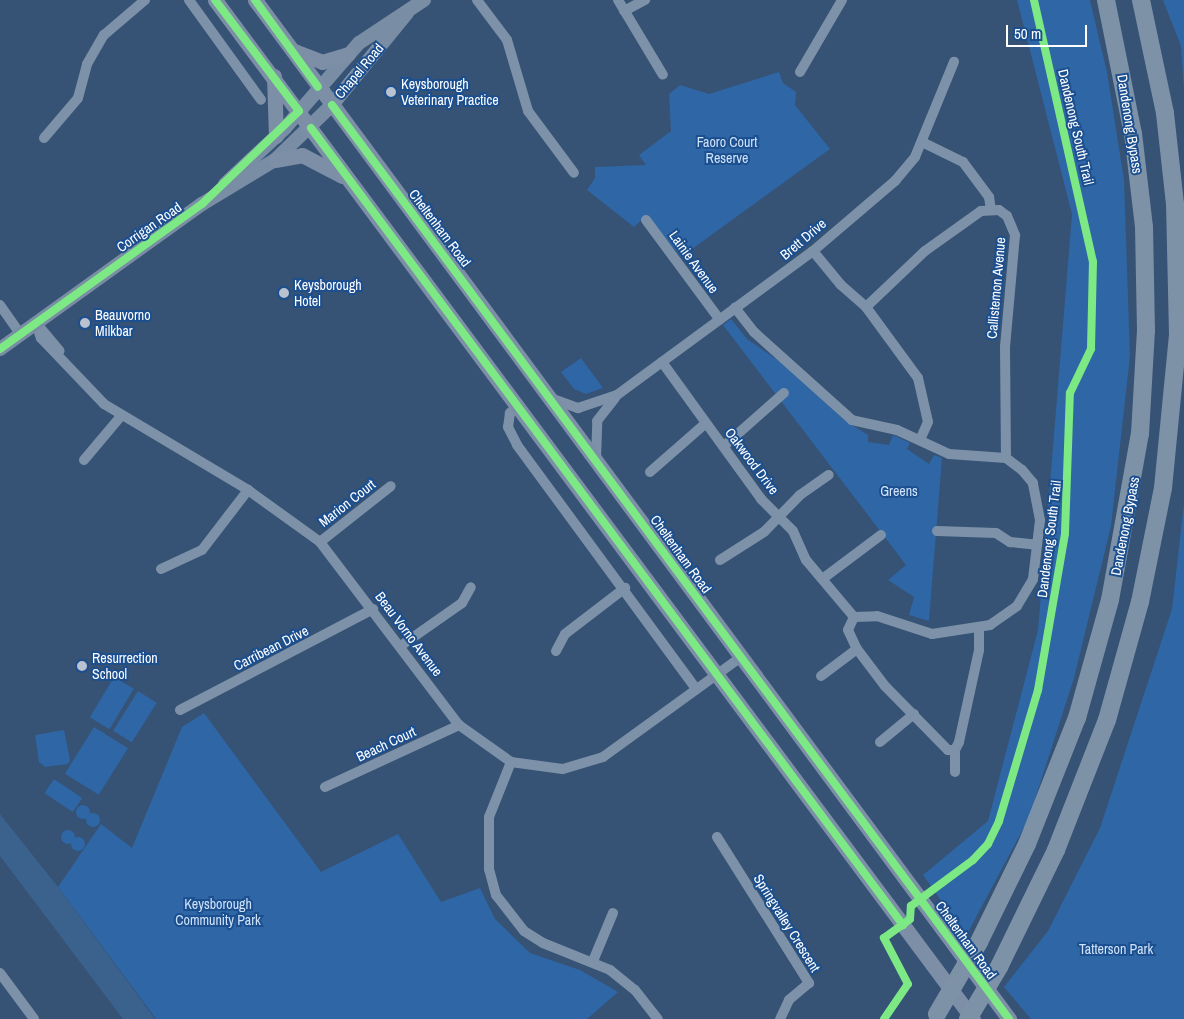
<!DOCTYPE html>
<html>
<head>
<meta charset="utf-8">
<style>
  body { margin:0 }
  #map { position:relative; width:1184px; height:1019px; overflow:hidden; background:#365274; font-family:"Archivo Narrow",sans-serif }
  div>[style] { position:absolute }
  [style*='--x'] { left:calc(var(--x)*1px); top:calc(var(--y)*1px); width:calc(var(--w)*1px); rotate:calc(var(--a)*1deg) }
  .green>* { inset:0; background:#2f66a5; transform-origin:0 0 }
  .round { border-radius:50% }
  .water>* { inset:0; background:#3b618d }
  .street>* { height:10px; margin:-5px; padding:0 5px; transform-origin:5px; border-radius:5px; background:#7d92a8 }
  .secondary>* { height:14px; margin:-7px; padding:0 7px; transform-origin:7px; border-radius:7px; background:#798da4 }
  .primary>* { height:15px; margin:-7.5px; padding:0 7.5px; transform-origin:7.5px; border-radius:7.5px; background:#7d8ea7 }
  .highway>* { height:18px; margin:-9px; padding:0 9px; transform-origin:9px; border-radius:9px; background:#7e92a7 }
  .highway-bridge>* { height:18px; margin:-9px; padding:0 9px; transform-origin:9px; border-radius:9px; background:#7e92a7 }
  .cycleway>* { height:8px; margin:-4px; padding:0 4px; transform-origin:4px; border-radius:4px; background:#7ce984 }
  .dots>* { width:14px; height:14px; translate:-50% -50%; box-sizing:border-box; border:2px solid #1b4f8f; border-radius:50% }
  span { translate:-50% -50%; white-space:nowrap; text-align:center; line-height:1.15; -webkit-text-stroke:4px #1b4f8f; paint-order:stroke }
  .street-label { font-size:14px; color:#fff }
  .poi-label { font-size:14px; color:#fff }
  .left { translate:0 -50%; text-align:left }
  .park-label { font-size:14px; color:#cfe3fa }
  .scale { position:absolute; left:1006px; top:25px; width:81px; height:22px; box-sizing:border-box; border:2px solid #fff; border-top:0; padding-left:6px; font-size:15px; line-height:18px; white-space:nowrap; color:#fff; -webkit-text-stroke:4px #1b4f8f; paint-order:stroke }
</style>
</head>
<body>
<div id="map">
  <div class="green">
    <div style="clip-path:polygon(1017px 0,1090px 0,1107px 72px,1124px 180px,1130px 356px,1111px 526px,1074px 678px,1029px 818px,966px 936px,923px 875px,988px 821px,1038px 630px,1072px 214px)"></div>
    <div style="clip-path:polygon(1163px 0,1184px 0,1184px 91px,1181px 46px)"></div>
    <div style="clip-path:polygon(779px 72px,783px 83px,796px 92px,795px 105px,830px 149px,681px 257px,647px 215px,634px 227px,587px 190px,595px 178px,595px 167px,646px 165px,639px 155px,671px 131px,669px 94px,680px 85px,709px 94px)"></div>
    <div style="clip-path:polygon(731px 319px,747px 339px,786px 366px,844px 420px,868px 435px,868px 442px,889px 445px,893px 435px,910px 443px,907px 449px,929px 464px,934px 455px,942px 458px,929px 621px,909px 615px,914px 597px,888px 580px,906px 565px,723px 325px)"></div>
    <div style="clip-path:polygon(581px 358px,603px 388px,586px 394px,574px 389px,561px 372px)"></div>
    <div style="clip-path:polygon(1184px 503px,1184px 1019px,1031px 1019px,1004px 987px,1048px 931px,1100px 828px,1172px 609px)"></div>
    <div style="left:114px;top:677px;width:23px;height:47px;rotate:31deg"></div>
    <div style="left:138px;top:691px;width:22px;height:47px;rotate:32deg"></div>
    <div style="clip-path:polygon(204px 713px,321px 872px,398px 834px,441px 902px,480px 888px,495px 919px,530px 953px,580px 970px,618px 992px,587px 1019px,156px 1019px,58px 887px,101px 824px,132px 848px,182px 727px)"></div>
    <div style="left:94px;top:727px;width:40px;height:55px;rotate:32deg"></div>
    <div style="clip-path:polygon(64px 730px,70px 760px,68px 764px,45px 767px,39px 762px,35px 735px)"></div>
    <div style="left:54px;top:779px;width:34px;height:17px;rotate:34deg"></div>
    <div class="round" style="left:76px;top:805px;width:14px;height:14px"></div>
    <div class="round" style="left:86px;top:813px;width:14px;height:14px"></div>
    <div class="round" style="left:61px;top:830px;width:14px;height:14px"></div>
    <div class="round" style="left:71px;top:837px;width:14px;height:14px"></div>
  </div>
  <div class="water">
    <div style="clip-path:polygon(0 814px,58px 887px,155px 1019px,123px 1019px,0 856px)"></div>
  </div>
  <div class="street">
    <div style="--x:189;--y:0;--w:123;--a:54.2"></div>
    <div style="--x:477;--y:0;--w:50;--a:53.1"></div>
    <div style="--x:507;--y:40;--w:74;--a:73.5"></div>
    <div style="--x:528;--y:111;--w:77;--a:53.4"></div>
    <div style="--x:618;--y:0;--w:87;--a:59"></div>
    <div style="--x:624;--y:11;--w:24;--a:-28"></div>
    <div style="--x:800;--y:72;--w:83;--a:-59.7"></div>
    <div style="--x:44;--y:138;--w:52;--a:-49.6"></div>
    <div style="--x:78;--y:98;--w:35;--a:-75"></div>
    <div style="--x:87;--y:64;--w:34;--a:-60"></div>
    <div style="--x:104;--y:35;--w:54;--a:-40.5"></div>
    <div style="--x:922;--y:142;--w:46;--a:26"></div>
    <div style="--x:963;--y:162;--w:44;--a:53.4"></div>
    <div style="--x:989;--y:197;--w:12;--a:81"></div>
    <div style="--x:646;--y:220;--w:124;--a:53.5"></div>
    <div style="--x:813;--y:251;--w:44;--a:50.5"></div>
    <div style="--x:841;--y:285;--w:33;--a:41"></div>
    <div style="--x:866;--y:307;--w:88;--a:53.8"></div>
    <div style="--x:918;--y:378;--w:45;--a:77.2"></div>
    <div style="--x:928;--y:422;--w:20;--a:114"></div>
    <div style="--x:0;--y:305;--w:35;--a:55"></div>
    <div style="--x:866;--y:307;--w:81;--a:-43.5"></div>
    <div style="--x:925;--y:251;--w:69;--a:-35.5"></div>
    <div style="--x:981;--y:211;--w:18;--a:-3"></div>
    <div style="--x:999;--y:210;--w:10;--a:37"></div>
    <div style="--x:1007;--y:216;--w:21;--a:67"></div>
    <div style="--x:1015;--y:235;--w:111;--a:95.1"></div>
    <div style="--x:1005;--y:346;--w:112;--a:89.5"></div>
    <div style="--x:36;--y:323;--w:16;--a:72"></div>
    <div style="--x:41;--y:338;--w:91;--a:46.3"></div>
    <div style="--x:104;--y:404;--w:168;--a:30.8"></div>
    <div style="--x:248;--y:490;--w:89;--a:35.8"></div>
    <div style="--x:320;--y:542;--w:230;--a:52.8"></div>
    <div style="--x:459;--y:725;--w:64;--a:35.4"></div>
    <div style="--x:511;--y:762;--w:52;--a:7.7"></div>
    <div style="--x:563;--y:769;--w:42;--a:-16.7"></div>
    <div style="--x:603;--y:757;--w:170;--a:-35.9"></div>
    <div style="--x:37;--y:324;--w:35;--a:50"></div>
    <div style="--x:662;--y:362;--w:169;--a:54.1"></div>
    <div style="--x:761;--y:499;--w:45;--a:45"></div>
    <div style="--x:793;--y:531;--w:32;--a:66"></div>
    <div style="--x:806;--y:560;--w:75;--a:49.9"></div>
    <div style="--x:854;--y:617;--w:23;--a:-2"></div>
    <div style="--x:877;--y:616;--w:58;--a:18.1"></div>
    <div style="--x:932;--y:634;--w:59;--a:-8.8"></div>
    <div style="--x:990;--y:625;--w:33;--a:-35"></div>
    <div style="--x:1017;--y:606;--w:31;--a:-59"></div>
    <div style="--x:1033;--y:579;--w:59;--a:-83.2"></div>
    <div style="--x:1040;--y:520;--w:38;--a:-101"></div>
    <div style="--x:1033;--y:483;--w:17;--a:-130"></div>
    <div style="--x:1022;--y:470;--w:20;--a:-143"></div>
    <div style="--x:1006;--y:458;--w:57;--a:-176"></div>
    <div style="--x:949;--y:454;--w:57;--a:-155.2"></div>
    <div style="--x:897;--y:430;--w:46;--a:-167.5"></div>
    <div style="--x:852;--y:420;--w:132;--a:-138.1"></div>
    <div style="--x:754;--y:332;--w:31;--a:-128"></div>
    <div style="--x:553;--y:399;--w:27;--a:20"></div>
    <div style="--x:578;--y:408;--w:41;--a:-18.4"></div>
    <div style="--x:617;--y:395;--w:243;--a:-36.3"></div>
    <div style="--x:813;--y:251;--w:108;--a:-40.5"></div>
    <div style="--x:895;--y:181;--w:31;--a:-50"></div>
    <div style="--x:915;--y:157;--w:103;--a:-67.7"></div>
    <div style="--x:518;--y:406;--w:11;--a:139"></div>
    <div style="--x:510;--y:413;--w:14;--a:98"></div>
    <div style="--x:508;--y:427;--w:20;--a:63"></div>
    <div style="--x:517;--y:445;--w:303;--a:53.7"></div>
    <div style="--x:724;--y:446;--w:80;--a:-41.5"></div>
    <div style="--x:596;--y:459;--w:38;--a:-88"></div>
    <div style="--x:597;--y:421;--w:29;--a:-52"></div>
    <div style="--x:84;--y:460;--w:57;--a:-49.9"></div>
    <div style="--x:650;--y:472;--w:74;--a:-41.2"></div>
    <div style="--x:937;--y:531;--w:59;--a:1.9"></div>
    <div style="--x:996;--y:533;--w:17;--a:33"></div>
    <div style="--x:1010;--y:542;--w:27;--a:6"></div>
    <div style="--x:320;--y:542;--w:90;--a:-38.3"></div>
    <div style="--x:720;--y:560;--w:52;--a:-32.5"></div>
    <div style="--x:764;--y:532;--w:52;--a:-45.8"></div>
    <div style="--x:800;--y:495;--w:35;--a:-35"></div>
    <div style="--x:161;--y:569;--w:45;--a:-24.9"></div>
    <div style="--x:202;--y:550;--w:76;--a:-52.5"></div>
    <div style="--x:825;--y:577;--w:70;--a:-36.9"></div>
    <div style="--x:854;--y:617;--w:14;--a:115"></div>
    <div style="--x:848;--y:630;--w:21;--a:65"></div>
    <div style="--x:857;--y:649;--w:46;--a:52.9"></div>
    <div style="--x:885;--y:686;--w:90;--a:45.5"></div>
    <div style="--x:948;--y:750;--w:7;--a:0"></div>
    <div style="--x:955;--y:750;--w:9;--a:-63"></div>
    <div style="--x:959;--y:742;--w:94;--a:-77.7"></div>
    <div style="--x:979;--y:650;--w:22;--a:-90"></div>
    <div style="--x:402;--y:645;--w:73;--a:-35"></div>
    <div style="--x:462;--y:603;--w:18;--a:-61"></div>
    <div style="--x:556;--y:651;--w:19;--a:-62"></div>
    <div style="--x:565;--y:634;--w:76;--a:-37.5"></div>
    <div style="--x:821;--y:676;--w:45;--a:-36.9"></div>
    <div style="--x:180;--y:710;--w:218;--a:-27.6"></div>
    <div style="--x:880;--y:742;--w:44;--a:-39.5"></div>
    <div style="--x:511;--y:762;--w:59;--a:111.8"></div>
    <div style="--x:489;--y:817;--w:52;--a:90"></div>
    <div style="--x:489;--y:869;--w:27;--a:75"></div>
    <div style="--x:496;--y:895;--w:46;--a:52.1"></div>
    <div style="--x:524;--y:931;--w:22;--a:32"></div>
    <div style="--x:543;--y:943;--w:72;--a:21.9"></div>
    <div style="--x:610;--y:970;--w:32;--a:39"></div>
    <div style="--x:635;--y:990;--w:37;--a:52"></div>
    <div style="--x:955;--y:772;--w:22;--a:-90"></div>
    <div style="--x:325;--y:787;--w:148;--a:-24.8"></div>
    <div style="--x:717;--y:837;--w:173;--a:57.8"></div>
    <div style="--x:809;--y:983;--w:26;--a:140"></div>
    <div style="--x:789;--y:1000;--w:21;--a:115"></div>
    <div style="--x:593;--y:961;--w:52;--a:-67.4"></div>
    <div style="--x:0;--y:973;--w:57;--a:53.5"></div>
  </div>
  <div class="secondary">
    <div style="--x:225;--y:184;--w:82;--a:-43"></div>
    <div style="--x:285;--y:128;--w:113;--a:-49"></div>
    <div style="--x:359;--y:43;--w:78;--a:-33.5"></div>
    <div style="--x:0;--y:349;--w:249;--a:-35.7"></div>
    <div style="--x:202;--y:204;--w:85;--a:-31.1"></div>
    <div style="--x:275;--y:160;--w:79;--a:-44"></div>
    <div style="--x:332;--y:105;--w:119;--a:-50.8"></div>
  </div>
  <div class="primary">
    <div style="--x:215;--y:0;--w:1270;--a:53.36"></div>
    <div style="--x:255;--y:0;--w:1268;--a:53.5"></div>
    <div style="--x:294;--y:51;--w:30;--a:21"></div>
    <div style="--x:322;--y:62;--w:27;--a:-17"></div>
    <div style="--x:274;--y:76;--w:60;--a:88.1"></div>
    <div style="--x:275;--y:160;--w:27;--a:-10"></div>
    <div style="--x:302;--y:155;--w:45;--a:27.7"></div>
  </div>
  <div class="highway">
    <div style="--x:979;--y:942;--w:109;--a:-63.9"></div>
    <div style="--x:1027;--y:844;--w:136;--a:-68.4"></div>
    <div style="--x:1077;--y:718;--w:123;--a:-74.4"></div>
    <div style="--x:1110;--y:600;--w:169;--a:-79.8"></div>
    <div style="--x:1140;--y:434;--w:103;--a:-86.7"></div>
    <div style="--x:1146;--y:331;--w:104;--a:-91.1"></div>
    <div style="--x:1144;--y:227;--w:94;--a:-96.7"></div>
    <div style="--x:1133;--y:134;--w:137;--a:-101.4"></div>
    <div style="--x:999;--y:967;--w:130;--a:-64"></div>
    <div style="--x:1056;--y:850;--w:140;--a:-68.6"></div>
    <div style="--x:1107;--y:720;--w:123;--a:-74.4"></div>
    <div style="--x:1140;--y:602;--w:116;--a:-78.6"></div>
    <div style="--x:1163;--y:488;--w:154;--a:-84.4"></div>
    <div style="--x:1178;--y:335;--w:131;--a:-91.3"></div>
    <div style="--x:1175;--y:204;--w:92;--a:-96.3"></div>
    <div style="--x:1165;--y:113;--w:116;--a:-102"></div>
  </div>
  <div class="highway-bridge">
    <div style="--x:937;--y:1014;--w:83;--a:-59.7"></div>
    <div style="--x:968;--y:1019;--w:61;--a:-59.2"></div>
  </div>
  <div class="cycleway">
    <div style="--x:255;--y:0;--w:107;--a:54.1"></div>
    <div style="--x:332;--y:105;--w:1137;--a:53.47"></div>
    <div style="--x:311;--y:128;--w:993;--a:53.4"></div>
    <div style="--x:0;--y:349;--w:249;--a:-35.7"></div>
    <div style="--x:202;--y:204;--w:134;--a:-43.8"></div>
    <div style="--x:299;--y:111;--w:139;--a:-127.1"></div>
    <div style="--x:884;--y:1019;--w:42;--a:-55.6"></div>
    <div style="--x:908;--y:984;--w:52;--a:-117.6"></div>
    <div style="--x:884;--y:938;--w:32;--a:-36"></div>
    <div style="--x:910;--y:919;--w:13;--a:-86"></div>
    <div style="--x:911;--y:906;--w:77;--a:-36.6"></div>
    <div style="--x:973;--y:860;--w:22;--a:-47"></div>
    <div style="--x:988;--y:844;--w:25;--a:-64"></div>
    <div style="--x:999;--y:821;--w:137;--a:-73.4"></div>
    <div style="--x:1038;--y:690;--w:159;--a:-80.2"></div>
    <div style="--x:1065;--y:533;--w:140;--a:-88"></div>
    <div style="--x:1070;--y:393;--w:49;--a:-64.5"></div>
    <div style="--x:1091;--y:349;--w:87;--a:-88.7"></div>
    <div style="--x:1093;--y:262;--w:269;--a:-102.7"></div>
  </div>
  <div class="dots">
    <div style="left:391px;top:92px;background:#b9c2ce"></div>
    <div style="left:284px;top:293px;background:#b9c2ce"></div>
    <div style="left:85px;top:323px;background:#b9c2ce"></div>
    <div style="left:82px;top:666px;background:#b9c2ce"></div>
  </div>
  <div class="street-label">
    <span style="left:359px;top:71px;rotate:-50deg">Chapel Road</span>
    <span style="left:1130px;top:124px;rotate:81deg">Dandenong Bypass</span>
    <span style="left:1076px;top:127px;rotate:77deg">Dandenong South Trail</span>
    <span style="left:149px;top:227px;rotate:-35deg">Corrigan Road</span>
    <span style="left:440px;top:228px;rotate:53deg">Cheltenham Road</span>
    <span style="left:803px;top:239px;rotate:-40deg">Brett Drive</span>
    <span style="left:694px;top:262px;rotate:54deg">Lainie Avenue</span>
    <span style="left:996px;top:288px;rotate:-85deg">Callistemon Avenue</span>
    <span style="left:752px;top:461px;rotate:53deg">Oakwood Drive</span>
    <span style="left:347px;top:503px;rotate:-38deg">Marion Court</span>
    <span style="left:1125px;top:526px;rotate:-79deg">Dandenong Bypass</span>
    <span style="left:1049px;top:539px;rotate:-83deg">Dandenong South Trail</span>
    <span style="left:681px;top:554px;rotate:54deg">Cheltenham Road</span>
    <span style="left:409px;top:634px;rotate:53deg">Beau Vorno Avenue</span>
    <span style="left:271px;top:648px;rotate:-27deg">Carribean Drive</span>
    <span style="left:386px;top:744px;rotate:-25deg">Beach Court</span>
    <span style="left:787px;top:923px;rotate:58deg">Springvalley Crescent</span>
    <span style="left:966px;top:940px;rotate:54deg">Cheltenham Road</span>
  </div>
  <div class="poi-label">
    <span class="left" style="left:401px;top:92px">Keysborough<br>Veterinary Practice</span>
    <span class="left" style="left:294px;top:293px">Keysborough<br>Hotel</span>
    <span class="left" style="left:95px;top:323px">Beauvorno<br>Milkbar</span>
    <span class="left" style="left:92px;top:666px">Resurrection<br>School</span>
  </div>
  <div class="park-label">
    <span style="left:727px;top:150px">Faoro Court<br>Reserve</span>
    <span style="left:899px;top:491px">Greens</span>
    <span style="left:218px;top:912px">Keysborough<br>Community Park</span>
    <span style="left:1116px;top:949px">Tatterson Park</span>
  </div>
  <div class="scale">50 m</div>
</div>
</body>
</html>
